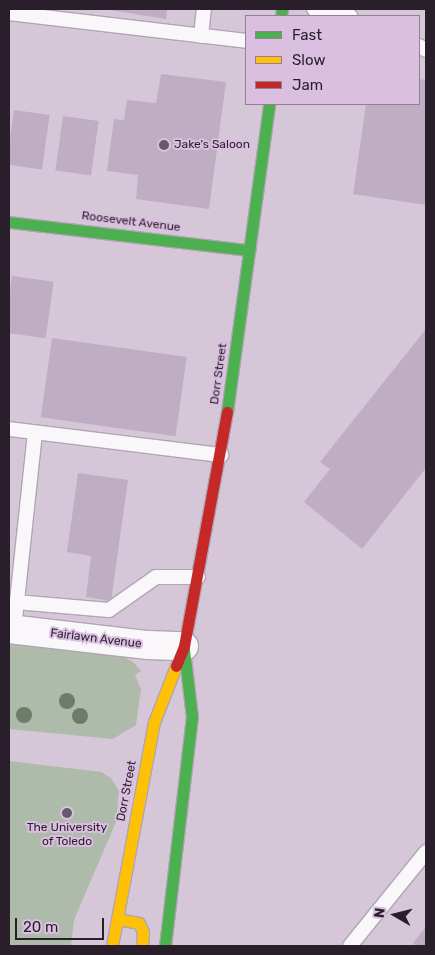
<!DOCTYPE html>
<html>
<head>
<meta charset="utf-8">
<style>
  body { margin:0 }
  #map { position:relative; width:435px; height:955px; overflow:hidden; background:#d5c7d8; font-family:Rubik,sans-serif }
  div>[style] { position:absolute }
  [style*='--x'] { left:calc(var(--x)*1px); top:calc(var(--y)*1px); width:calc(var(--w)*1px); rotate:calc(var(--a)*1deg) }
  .green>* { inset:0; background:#aebaaa }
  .building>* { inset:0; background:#beadc3; transform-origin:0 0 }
  .roads { filter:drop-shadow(1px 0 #b0a5b3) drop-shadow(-1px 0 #b0a5b3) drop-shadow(0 1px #b0a5b3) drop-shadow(0 -1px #b0a5b3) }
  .lane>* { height:14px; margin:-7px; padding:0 7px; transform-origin:7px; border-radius:7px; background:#f9f7f9 }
  .street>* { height:28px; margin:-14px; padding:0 14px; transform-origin:14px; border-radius:14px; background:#f9f7f9 }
  .fast>* { height:11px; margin:-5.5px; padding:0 5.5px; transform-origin:5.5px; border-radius:5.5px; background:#4caf50 }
  .slow>* { height:11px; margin:-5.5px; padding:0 5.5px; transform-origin:5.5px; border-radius:5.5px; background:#ffc107 }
  .jam>* { height:11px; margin:-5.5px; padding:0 5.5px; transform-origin:5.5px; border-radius:5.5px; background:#c62828 }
  .trees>* { width:16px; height:16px; margin:-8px; border-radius:50%; background:#6d7c68 }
  .dots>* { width:14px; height:14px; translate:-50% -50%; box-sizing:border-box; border:2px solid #dabfe0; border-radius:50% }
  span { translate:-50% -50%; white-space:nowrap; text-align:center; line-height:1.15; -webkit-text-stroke:4px #dabfe0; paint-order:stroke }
  .poi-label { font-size:12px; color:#291f2b }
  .left { translate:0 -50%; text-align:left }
  .street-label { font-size:12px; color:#291f2b }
  .frame { position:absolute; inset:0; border:10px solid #291f2b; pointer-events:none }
  .legend { position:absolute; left:245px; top:15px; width:175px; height:90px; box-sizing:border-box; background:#dabfe0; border:1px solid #937f98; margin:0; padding:6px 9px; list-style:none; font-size:15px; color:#291f2b }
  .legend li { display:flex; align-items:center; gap:10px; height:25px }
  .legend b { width:25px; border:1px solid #937f98 }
  .north { position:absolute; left:370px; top:890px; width:50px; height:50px; -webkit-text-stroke:4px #dabfe0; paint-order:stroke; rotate:278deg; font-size:14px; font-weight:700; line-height:20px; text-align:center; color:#291f2b }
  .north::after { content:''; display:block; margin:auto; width:18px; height:22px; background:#291f2b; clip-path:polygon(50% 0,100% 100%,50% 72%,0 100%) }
  .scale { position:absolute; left:15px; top:918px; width:89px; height:22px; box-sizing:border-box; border:2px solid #291f2b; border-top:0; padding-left:6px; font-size:15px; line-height:18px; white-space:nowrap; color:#291f2b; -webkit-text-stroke:4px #dabfe0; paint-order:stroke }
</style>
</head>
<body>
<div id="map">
  <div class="green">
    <div style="clip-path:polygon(9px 638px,117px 653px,133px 662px,141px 671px,135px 675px,141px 689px,136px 725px,113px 739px,9px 729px)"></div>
    <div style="clip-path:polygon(9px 761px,101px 772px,111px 778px,119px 791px,116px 822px,74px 920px,71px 946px,9px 946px)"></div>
  </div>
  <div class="building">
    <div style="clip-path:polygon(104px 9px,167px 9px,166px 19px)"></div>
    <div style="clip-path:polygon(161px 74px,226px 82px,209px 209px,136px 199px,138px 175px,107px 171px,114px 119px,124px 120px,127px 100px,156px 103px)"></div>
    <div style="clip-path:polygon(419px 79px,426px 80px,426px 205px,353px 194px,366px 104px,419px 104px)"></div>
    <div style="left:14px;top:110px;width:36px;height:55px;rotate:8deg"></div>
    <div style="left:63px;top:116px;width:36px;height:55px;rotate:8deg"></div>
    <div style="left:12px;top:276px;width:42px;height:57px;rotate:8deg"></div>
    <div style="clip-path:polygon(426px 329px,426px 468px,362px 549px,304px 502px,330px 469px,320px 462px)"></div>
    <div style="left:52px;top:338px;width:136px;height:80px;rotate:8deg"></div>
    <div style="clip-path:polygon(78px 473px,128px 480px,111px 601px,86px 597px,91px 556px,67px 552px)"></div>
    <div style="clip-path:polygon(426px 927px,426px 946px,417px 946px,413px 943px)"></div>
  </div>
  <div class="roads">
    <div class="lane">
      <div style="--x:314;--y:9;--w:37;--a:11"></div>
      <div style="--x:9;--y:13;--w:239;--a:6.7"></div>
      <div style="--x:201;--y:36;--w:27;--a:-84"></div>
      <div style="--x:419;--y:46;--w:8;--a:30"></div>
      <div style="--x:9;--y:429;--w:214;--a:7"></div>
      <div style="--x:16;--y:602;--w:93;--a:4.9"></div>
      <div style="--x:109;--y:610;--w:57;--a:-35.1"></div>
      <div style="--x:156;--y:577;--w:42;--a:0"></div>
      <div style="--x:14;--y:629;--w:197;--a:-83.9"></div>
      <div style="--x:350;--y:946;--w:121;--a:-51"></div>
    </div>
    <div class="street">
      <div style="--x:9;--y:629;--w:140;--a:6.6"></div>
      <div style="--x:148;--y:645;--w:36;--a:2"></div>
    </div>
    <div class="fast">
      <div style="--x:281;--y:16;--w:7;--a:-82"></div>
      <div style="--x:9;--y:222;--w:242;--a:6.7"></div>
      <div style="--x:227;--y:412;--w:311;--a:-82.2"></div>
      <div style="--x:165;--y:946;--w:231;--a:-83.3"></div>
      <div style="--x:192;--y:717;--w:67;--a:-96.8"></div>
    </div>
    <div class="slow">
      <div style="--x:117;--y:919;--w:22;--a:10"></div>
      <div style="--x:139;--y:923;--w:10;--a:66"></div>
      <div style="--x:143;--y:932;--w:14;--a:94"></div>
      <div style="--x:112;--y:946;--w:228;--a:-79.4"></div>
      <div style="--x:154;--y:722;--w:60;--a:-68.6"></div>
    </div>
    <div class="jam">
      <div style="--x:176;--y:666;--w:22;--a:-68"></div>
      <div style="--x:184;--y:646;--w:238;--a:-79.6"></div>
    </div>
  </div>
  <div class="trees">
    <div style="left:67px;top:701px"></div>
    <div style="left:24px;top:715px"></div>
    <div style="left:80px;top:716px"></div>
  </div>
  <div class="dots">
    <div style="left:164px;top:145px;background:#655a68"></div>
    <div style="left:67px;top:813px;background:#655a68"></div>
  </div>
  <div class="poi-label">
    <span class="left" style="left:174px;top:145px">Jake's Saloon</span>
    <span style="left:67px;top:835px">The University<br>of Toledo</span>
  </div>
  <div class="street-label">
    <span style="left:131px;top:222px;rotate:7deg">Roosevelt Avenue</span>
    <span style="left:219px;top:374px;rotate:-82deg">Dorr Street</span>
    <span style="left:96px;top:639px;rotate:7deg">Fairlawn Avenue</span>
    <span style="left:127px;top:791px;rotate:-79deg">Dorr Street</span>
  </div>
  <div class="frame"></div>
  <ul class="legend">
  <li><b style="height:6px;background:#4caf50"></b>Fast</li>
  <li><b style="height:6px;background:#ffc107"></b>Slow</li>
  <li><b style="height:6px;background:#c62828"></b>Jam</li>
  </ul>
  <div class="north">N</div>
  <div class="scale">20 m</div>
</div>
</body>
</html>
